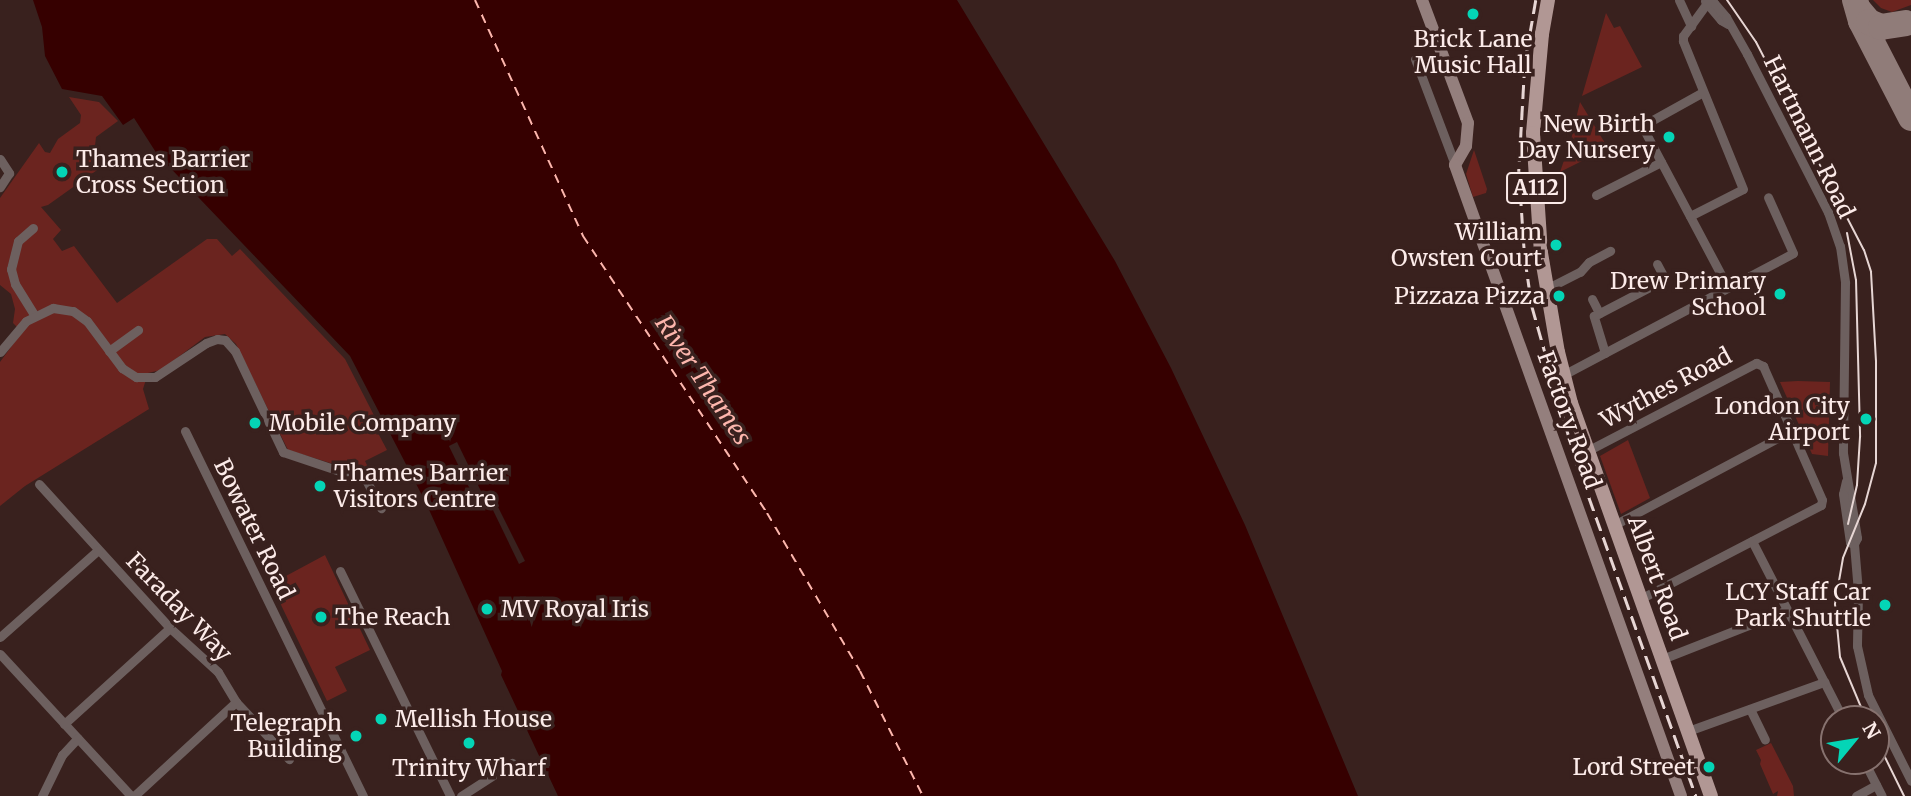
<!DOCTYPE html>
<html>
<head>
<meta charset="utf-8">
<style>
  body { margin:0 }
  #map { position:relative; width:1911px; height:796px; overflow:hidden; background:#39211e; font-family:Merriweather,serif }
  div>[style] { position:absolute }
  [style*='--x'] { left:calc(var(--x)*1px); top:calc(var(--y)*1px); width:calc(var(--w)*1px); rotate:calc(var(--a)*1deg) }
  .green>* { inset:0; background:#6b241f }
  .water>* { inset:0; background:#360000 }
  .pier>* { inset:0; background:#39211e; transform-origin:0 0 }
  .ferry>* { height:2px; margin-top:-1px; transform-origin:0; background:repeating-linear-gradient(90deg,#fdb6ad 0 9px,transparent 0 16px) }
  .taxiway>* { height:26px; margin:-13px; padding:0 13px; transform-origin:13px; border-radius:13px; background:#907c79 }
  .street>* { height:9px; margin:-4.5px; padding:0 4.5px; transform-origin:4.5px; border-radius:4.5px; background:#6d605f }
  .secondary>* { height:12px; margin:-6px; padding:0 6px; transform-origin:6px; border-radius:6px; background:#947f7d }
  .primary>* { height:14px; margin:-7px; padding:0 7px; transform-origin:7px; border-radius:7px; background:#b19794 }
  .tram>* { height:2px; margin:-1px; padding:0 1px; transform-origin:1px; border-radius:1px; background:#e7d6d4 }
  .rail>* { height:2.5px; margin-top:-1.25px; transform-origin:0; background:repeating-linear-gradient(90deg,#e7d6d4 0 14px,transparent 0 21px) }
  .dots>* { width:19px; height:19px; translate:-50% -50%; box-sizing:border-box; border:4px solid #39211e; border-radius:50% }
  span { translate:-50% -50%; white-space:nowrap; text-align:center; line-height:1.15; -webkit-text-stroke:7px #39211e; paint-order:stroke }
  .shield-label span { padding:2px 5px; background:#39211e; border:2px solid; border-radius:5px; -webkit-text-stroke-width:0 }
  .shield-label { font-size:21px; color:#fcebe9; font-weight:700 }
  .poi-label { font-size:23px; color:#fcebe9 }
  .right { translate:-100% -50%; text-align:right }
  .left { translate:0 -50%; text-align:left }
  .street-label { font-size:23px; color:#fcebe9 }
  .water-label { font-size:24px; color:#fdb6ad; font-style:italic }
  .north { position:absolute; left:1820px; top:705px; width:70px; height:70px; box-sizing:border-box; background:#39211e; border:2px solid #87726f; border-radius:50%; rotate:60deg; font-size:19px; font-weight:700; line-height:28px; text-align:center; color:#fcebe9 }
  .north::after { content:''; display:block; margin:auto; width:24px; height:32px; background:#04d5b6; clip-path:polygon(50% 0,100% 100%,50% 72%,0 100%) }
</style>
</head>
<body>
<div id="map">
  <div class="green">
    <div style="clip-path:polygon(1873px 0,1911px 0,1911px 5px,1892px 12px,1881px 8px)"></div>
    <div style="clip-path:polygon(1606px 13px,1614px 28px,1620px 26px,1642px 67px,1582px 96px)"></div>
    <div style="clip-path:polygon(69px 97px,99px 102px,118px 121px,96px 137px,95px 146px,88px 151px,100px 168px,48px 205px,41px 207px,61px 230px,53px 239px,62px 251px,74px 246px,117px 303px,207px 239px,217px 239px,232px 256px,240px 249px,345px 359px,380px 427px,378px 433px,387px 450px,365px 461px,368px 467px,366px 474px,288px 450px,236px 344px,225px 334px,205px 337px,161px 370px,148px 373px,143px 389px,149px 409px,25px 486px,0 506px,0 362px,22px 332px,13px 323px,15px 309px,11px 294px,0 285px,0 198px,39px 143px,45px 152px,50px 153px,58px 139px,80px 123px,81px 115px)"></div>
    <div style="clip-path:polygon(1580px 102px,1608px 148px,1560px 172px,1571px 140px)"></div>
    <div style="clip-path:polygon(1474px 150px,1487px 189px,1486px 193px,1473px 197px,1466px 174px)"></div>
    <div style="clip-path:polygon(1798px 381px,1830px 382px,1828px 456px,1812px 454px,1780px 382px)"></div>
    <div style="clip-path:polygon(1628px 440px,1650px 498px,1621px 514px,1600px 456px)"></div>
    <div style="clip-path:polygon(325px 555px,370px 650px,335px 667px,347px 691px,327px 701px,271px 584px)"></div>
    <div style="clip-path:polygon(1771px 743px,1793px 786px,1794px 796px,1777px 796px,1778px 791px,1773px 794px,1760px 764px,1761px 760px,1756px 750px)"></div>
  </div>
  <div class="water">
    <div style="clip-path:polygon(33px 0,957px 0,1115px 261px,1171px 368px,1245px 525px,1358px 796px,558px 796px,501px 675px,502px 671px,426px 503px,350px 356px,157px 154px,134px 118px,123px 125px,102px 96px,62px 89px,45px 56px,42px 27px)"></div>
  </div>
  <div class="pier">
    <div style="left:457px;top:442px;width:59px;height:9px;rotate:64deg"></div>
    <div style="clip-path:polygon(496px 503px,525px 561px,519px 564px,491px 506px)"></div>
  </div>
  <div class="ferry">
    <div style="--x:475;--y:0;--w:260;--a:65.4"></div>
    <div style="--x:583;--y:236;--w:333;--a:56.4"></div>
    <div style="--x:767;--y:513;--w:183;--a:59.5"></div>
    <div style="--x:860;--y:671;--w:140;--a:63.3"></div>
  </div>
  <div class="taxiway">
    <div style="--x:1855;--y:0;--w:22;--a:74"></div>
    <div style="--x:1861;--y:21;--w:109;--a:62.7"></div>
    <div style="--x:1859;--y:10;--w:16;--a:50"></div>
    <div style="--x:1869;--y:22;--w:13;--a:23"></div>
    <div style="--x:1881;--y:27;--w:25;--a:-9"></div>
  </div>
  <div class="street">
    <div style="--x:1679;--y:0;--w:29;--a:65"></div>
    <div style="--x:1705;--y:1;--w:25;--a:50"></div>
    <div style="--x:1721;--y:20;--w:8;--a:30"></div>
    <div style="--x:1707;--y:3;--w:7;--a:0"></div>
    <div style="--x:1714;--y:3;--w:18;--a:49"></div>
    <div style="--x:1726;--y:17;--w:43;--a:60.4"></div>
    <div style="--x:1747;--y:54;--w:178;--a:62.9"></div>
    <div style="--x:1828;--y:212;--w:36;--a:71"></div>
    <div style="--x:1840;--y:246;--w:37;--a:82"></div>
    <div style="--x:1845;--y:283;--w:170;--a:90.7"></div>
    <div style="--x:1843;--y:453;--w:86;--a:80.6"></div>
    <div style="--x:1857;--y:538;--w:7;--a:117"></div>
    <div style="--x:1854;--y:544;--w:48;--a:85.2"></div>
    <div style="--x:1858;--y:592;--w:54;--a:91.1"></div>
    <div style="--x:1857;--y:646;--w:50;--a:77.3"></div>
    <div style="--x:1868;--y:695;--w:96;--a:63.4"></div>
    <div style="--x:1415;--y:59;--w:113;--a:69.3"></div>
    <div style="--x:1703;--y:92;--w:70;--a:150.9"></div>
    <div style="--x:1642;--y:126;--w:183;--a:62"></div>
    <div style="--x:0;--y:159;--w:17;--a:57"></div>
    <div style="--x:9;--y:173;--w:17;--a:123"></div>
    <div style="--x:1596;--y:195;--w:73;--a:-26.9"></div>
    <div style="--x:1690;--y:216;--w:59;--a:-27"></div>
    <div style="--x:1743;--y:189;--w:160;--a:-112.1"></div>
    <div style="--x:1683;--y:41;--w:5;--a:-90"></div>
    <div style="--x:1683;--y:36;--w:41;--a:-54"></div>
    <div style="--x:33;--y:228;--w:20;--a:139"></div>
    <div style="--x:18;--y:241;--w:29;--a:104"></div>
    <div style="--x:11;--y:269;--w:16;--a:75"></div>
    <div style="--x:15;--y:284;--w:36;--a:58"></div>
    <div style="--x:1546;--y:289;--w:38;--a:-27"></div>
    <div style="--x:1580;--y:272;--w:13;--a:-48"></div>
    <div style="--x:1589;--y:262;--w:24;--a:-28"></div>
    <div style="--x:1592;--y:299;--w:16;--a:63"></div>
    <div style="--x:109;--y:351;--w:36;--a:-36"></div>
    <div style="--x:0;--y:352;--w:40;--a:-50"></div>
    <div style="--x:26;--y:321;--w:30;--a:-26"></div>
    <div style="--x:53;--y:308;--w:20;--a:9"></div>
    <div style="--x:73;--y:311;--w:17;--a:36"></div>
    <div style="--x:87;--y:321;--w:59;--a:53.3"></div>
    <div style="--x:122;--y:368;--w:17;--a:33"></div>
    <div style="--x:136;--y:377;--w:19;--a:0"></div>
    <div style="--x:155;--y:377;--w:61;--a:-33.7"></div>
    <div style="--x:206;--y:343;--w:12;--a:-20"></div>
    <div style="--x:217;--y:339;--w:8;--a:7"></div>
    <div style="--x:225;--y:340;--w:15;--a:48"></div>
    <div style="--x:235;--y:351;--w:112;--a:64.6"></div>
    <div style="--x:283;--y:452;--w:88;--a:18.6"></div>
    <div style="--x:366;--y:480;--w:32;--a:62"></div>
    <div style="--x:1605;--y:353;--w:39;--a:-107"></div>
    <div style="--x:1594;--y:316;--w:80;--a:-27.5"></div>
    <div style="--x:1665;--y:279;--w:17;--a:-118"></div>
    <div style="--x:1563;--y:375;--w:260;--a:-27.9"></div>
    <div style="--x:1793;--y:253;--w:61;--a:-114.1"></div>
    <div style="--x:185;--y:431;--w:406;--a:64"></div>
    <div style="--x:1587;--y:451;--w:191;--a:-27.5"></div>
    <div style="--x:1756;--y:363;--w:8;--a:23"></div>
    <div style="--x:1763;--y:366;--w:146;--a:66.2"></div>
    <div style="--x:1822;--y:500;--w:5;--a:101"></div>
    <div style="--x:1821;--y:505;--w:204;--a:152.6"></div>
    <div style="--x:1846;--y:481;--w:13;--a:103"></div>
    <div style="--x:1843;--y:494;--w:49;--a:81.7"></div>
    <div style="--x:1850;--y:542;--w:4;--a:27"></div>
    <div style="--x:39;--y:484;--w:195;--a:47.7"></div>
    <div style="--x:170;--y:628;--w:65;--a:42.5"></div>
    <div style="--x:218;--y:672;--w:35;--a:59"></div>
    <div style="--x:236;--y:702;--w:78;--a:47.1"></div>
    <div style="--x:1614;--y:525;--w:200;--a:-28"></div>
    <div style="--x:1752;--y:541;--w:200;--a:62.9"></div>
    <div style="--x:340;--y:571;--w:250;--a:63.9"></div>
    <div style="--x:0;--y:637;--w:131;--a:-41.6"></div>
    <div style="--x:0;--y:654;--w:193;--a:47.3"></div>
    <div style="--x:1662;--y:659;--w:134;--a:-21.4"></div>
    <div style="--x:1750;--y:709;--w:34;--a:64"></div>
    <div style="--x:64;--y:724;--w:143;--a:-42.2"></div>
    <div style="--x:1688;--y:731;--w:145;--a:-19.8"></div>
    <div style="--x:1864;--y:761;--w:39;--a:63"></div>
    <div style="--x:42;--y:796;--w:46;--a:-64"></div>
    <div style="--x:62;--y:755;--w:23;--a:-47"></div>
    <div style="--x:134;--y:796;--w:139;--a:-42.7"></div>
    <div style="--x:461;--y:796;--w:61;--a:-32.9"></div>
    <div style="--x:1856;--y:796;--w:23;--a:-29"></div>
  </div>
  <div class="secondary">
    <div style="--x:1422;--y:0;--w:131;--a:69.5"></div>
    <div style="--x:1468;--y:123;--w:23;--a:95"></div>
    <div style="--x:1466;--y:146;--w:22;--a:120"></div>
    <div style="--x:1455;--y:165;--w:670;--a:70.29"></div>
  </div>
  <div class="primary">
    <div style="--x:1548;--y:0;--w:35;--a:100"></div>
    <div style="--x:1542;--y:34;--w:99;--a:95.2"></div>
    <div style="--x:1533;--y:133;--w:120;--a:86.2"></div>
    <div style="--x:1541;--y:253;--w:100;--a:80.3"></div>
    <div style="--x:1558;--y:352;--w:53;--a:75.7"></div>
    <div style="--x:1571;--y:403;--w:417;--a:70.4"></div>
  </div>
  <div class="tram">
    <div style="--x:1727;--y:0;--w:51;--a:55.4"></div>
    <div style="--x:1756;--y:42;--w:234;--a:62.6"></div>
    <div style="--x:1864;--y:250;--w:23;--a:72"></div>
    <div style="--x:1871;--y:272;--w:89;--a:86.8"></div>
    <div style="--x:1876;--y:361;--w:102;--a:90"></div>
    <div style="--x:1876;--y:463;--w:42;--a:105"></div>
    <div style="--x:1865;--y:504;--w:58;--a:112.2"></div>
    <div style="--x:1843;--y:558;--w:47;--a:99.9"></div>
    <div style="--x:1835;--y:604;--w:53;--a:84.6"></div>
    <div style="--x:1840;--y:657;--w:67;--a:67.2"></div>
    <div style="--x:1847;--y:233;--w:48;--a:79.2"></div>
    <div style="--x:1856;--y:280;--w:157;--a:88.5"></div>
    <div style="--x:1860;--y:437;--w:48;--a:93.6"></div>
    <div style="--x:1857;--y:485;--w:40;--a:103"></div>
    <div style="--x:1876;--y:739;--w:64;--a:63.8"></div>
  </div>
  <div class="rail">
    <div style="--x:1536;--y:0;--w:65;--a:99.8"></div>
    <div style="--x:1525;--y:64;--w:107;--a:93.2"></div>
    <div style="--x:1519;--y:171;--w:87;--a:86.1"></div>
    <div style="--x:1525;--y:258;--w:49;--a:81.7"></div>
    <div style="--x:1532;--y:306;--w:158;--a:74.2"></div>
    <div style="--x:1575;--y:458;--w:359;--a:70.3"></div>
  </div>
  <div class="dots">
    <div style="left:1473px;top:14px;background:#04d5b6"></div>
    <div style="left:1669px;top:137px;background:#04d5b6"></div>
    <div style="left:62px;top:172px;background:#04d5b6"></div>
    <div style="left:1556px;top:245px;background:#04d5b6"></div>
    <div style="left:1780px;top:294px;background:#04d5b6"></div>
    <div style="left:1559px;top:296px;background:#04d5b6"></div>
    <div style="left:1866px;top:419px;background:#04d5b6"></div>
    <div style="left:255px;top:423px;background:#04d5b6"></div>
    <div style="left:320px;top:486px;background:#04d5b6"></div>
    <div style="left:1885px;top:605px;background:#04d5b6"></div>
    <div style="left:487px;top:609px;background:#04d5b6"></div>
    <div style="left:321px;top:617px;background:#04d5b6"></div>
    <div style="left:381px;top:719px;background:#04d5b6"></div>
    <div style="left:356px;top:736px;background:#04d5b6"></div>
    <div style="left:469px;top:743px;background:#04d5b6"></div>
    <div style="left:1709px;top:767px;background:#04d5b6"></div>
  </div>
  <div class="shield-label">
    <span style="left:1536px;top:188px">A112</span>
  </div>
  <div class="poi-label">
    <span style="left:1473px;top:52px">Brick Lane<br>Music Hall</span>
    <span class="right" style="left:1655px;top:137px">New Birth<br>Day Nursery</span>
    <span class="left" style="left:76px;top:172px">Thames Barrier<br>Cross Section</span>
    <span class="right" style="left:1542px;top:245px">William<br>Owsten Court</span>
    <span class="right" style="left:1766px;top:294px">Drew Primary<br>School</span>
    <span class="right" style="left:1545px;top:296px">Pizzaza Pizza</span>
    <span class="right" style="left:1850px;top:419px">London City<br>Airport</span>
    <span class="left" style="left:269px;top:423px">Mobile Company</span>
    <span class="left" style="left:334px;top:486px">Thames Barrier<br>Visitors Centre</span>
    <span class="right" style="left:1871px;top:605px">LCY Staff Car<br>Park Shuttle</span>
    <span class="left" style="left:501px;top:609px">MV Royal Iris</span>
    <span class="left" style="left:335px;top:617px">The Reach</span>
    <span class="left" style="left:395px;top:719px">Mellish House</span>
    <span class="right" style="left:342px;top:736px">Telegraph<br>Building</span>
    <span class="right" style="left:1695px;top:767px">Lord Street</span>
    <span style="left:469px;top:768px">Trinity Wharf</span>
  </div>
  <div class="street-label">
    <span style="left:1809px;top:137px;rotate:64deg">Hartmann Road</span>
    <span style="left:1666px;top:388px;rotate:-28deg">Wythes Road</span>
    <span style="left:1569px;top:420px;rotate:70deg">Factory Road</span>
    <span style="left:254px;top:529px;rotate:64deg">Bowater Road</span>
    <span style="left:1657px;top:578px;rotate:70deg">Albert Road</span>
    <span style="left:179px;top:607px;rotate:46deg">Faraday Way</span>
  </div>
  <div class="water-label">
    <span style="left:703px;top:380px;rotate:56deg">River Thames</span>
  </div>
  <div class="north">N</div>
</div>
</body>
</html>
